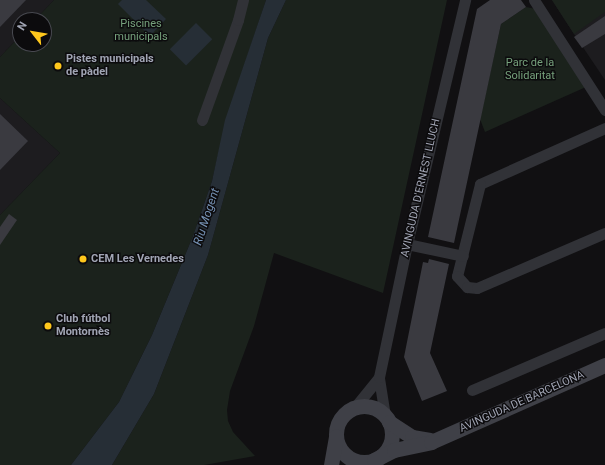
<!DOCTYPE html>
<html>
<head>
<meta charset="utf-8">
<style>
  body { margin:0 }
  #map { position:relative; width:605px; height:465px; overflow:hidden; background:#111012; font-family:Roboto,sans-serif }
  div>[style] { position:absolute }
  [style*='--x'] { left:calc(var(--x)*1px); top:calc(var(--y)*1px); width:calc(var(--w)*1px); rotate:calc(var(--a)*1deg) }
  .built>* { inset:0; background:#1d1c1f }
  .green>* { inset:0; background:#1b221c }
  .water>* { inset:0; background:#262e36; transform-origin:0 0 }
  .building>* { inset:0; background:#3a3a40 }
  .street>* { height:11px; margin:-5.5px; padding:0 5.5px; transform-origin:5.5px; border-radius:5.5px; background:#313237 }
  .secondary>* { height:15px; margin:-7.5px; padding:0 7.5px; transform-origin:7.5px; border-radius:7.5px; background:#3f4047 }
  .secondary>.ring { margin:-7.5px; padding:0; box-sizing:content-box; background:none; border:15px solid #3f4047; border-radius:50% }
  .dots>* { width:11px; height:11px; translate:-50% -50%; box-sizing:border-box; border:2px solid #0c0b0d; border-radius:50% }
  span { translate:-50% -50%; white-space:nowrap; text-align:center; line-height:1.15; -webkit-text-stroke:3px #0c0b0d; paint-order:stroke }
  .park-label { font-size:11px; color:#76a17c }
  .poi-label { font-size:11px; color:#a1a5b4; font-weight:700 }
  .left { translate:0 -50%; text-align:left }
  .street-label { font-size:11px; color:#a1a5b4 }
  .water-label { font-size:12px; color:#7490b2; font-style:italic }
  .north { position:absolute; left:12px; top:12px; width:40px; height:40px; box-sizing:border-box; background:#0c0b0d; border:1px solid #484950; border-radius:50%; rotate:301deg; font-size:11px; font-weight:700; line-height:16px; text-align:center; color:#a1a5b4 }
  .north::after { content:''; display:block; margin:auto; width:14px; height:18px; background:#fec71c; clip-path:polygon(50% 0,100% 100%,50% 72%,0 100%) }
</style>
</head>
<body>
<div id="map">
  <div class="built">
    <div style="clip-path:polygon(0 0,54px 0,35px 20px,20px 20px,20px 36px,0 57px)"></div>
    <div style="clip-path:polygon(552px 0,605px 0,605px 80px,574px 34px)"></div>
    <div style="clip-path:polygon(0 98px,60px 153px,0 215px)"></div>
  </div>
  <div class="green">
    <div style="clip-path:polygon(54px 0,266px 0,226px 120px,212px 181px,193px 236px,152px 335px,119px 402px,71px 465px,0 465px,0 215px,60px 153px,0 98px,0 57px,20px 36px,20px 44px,44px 44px,44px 20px,35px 20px)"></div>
    <div style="clip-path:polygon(286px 0,447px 0,383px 293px,274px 253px,254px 326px,230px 391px,227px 410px,228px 421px,233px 432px,255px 456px,204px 465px,112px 465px,154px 394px,208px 255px,268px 38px)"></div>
    <div style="clip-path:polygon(552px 0,605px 0,605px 12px,574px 34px)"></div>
    <div style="clip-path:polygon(526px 7px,536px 9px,586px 87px,485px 132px,480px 119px,501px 24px)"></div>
  </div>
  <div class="water">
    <div style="clip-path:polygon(122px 0,146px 0,166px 19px,150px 36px,118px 4px)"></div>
    <div style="clip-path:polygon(266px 0,286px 0,268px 38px,208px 255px,154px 394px,112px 465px,71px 465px,119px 402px,152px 335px,193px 236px,212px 181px,225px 120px)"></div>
    <div style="left:196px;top:23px;width:23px;height:37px;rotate:45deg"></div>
  </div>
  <div class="building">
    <div style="clip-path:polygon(0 0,26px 0,0 27px)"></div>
    <div style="clip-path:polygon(490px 0,521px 0,526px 7px,501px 24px,454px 243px,428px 237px,477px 9px)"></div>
    <div style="clip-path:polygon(605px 16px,605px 34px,582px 48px,574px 37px)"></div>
    <div style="clip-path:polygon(0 114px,28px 141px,0 170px)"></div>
    <div style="clip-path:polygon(9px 214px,17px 220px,0 245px,0 227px)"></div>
    <div style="clip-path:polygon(429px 259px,449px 264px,430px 353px,447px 391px,422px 401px,404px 357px,423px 262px,428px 263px)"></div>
  </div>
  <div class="street">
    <div style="--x:534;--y:0;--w:131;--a:57.2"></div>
    <div style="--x:202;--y:120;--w:106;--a:-70.2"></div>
    <div style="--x:238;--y:20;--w:21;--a:-76"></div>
    <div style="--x:605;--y:128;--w:137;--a:155.9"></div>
    <div style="--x:480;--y:184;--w:95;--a:104"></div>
    <div style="--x:457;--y:276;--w:15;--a:48"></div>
    <div style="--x:467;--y:287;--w:10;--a:6"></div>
    <div style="--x:477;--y:288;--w:139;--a:-23.3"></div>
    <div style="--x:407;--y:244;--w:57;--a:12.1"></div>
    <div style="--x:379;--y:378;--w:38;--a:81"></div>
    <div style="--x:472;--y:390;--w:145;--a:-23.2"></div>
    <div style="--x:355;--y:407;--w:38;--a:-51"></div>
    <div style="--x:379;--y:377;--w:136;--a:-78.1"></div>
    <div style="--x:407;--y:244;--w:251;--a:-76.6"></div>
  </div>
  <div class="secondary">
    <div class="ring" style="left:336px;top:406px;width:41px;height:41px"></div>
    <div style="--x:389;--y:422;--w:27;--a:33"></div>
    <div style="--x:412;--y:437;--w:18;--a:9"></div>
    <div style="--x:374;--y:460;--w:22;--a:-27"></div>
    <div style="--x:394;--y:450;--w:38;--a:-12"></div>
    <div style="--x:431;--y:442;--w:190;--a:-23.9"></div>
    <div style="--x:331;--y:465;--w:29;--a:-80"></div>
  </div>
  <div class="dots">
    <div style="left:58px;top:66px;background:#fec71c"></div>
    <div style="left:83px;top:259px;background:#fec71c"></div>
    <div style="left:48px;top:326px;background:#fec71c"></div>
  </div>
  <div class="park-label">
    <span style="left:141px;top:31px">Piscines<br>municipals</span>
    <span style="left:530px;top:70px">Parc de la<br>Solidaritat</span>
  </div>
  <div class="poi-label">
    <span class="left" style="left:66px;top:66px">Pistes municipals<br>de pàdel</span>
    <span class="left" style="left:91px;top:259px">CEM Les Vernedes</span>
    <span class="left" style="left:56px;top:326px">Club fútbol<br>Montornès</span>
  </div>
  <div class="street-label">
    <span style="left:421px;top:188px;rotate:-77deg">AVINGUDA D'ERNEST LLUCH</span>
    <span style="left:522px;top:402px;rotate:-24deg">AVINGUDA DE BARCELONA</span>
  </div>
  <div class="water-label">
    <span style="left:207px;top:217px;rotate:-72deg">Riu Mogent</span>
  </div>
  <div class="north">N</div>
</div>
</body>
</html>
